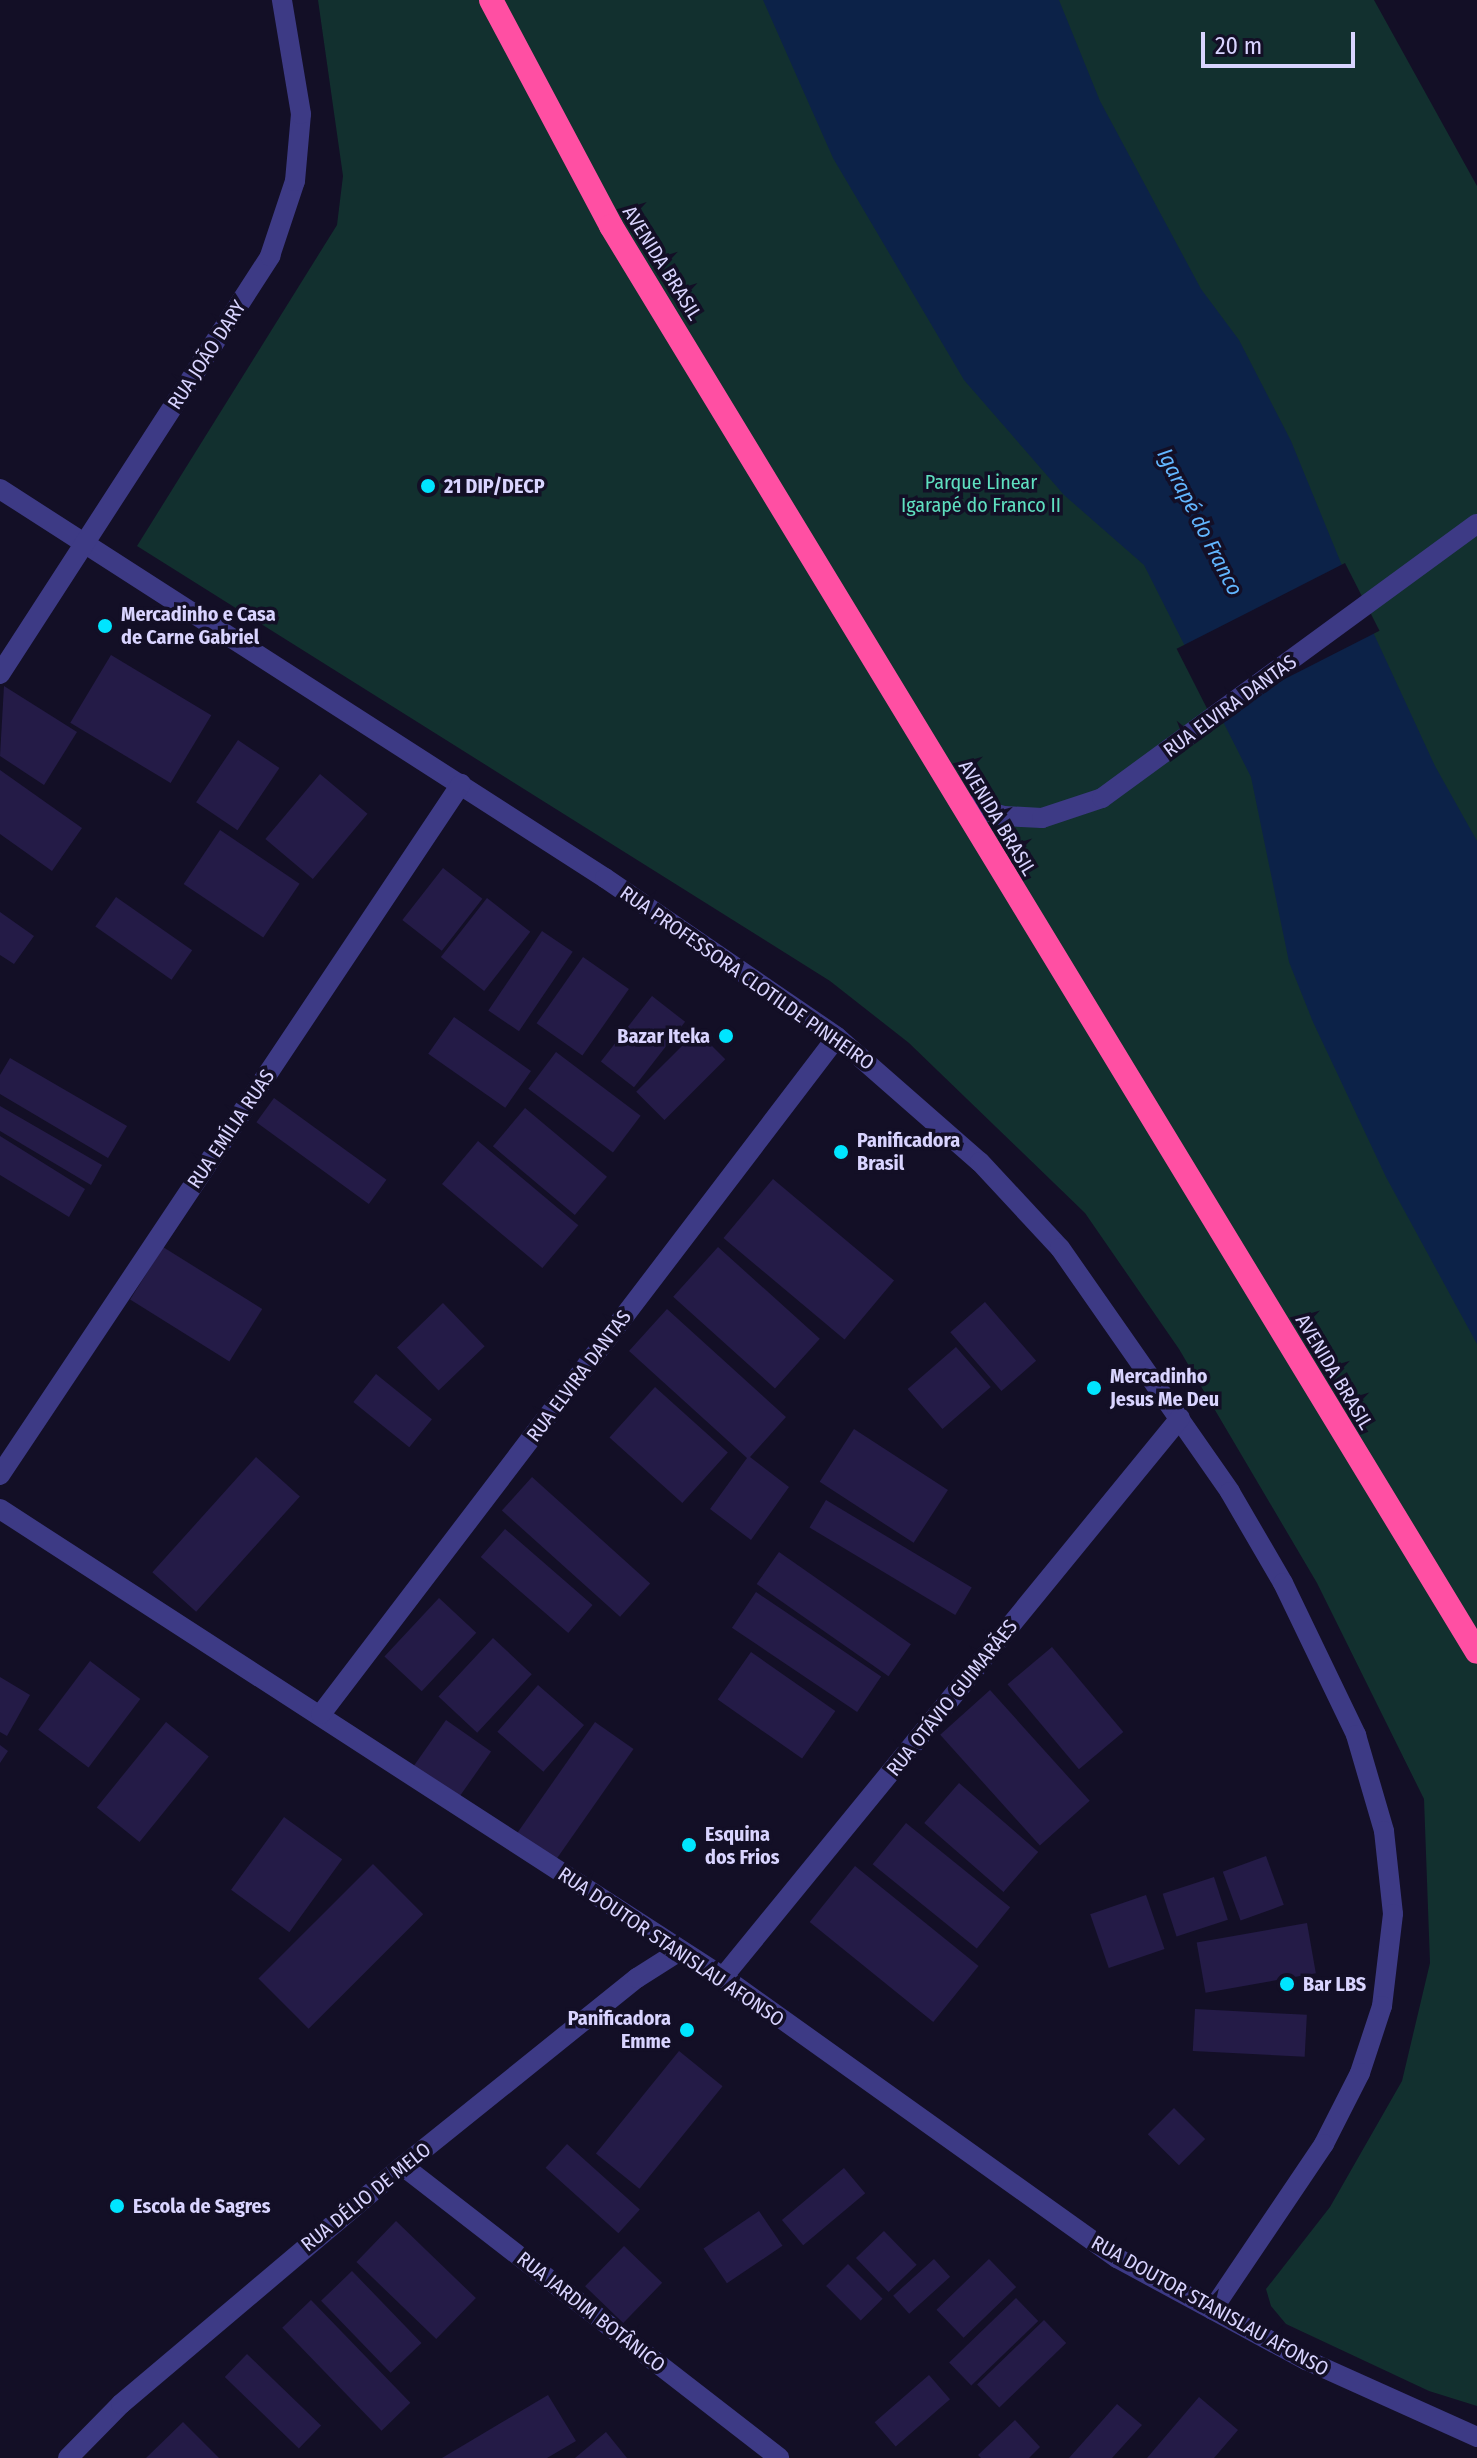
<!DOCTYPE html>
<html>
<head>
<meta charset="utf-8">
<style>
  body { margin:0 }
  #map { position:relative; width:1477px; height:2458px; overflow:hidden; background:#130f26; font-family:"Fira Sans Condensed",sans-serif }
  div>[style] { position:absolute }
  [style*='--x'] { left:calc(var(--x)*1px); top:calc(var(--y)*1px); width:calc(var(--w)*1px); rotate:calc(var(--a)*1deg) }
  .green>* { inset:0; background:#12302f }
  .water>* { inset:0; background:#0c2248 }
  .pier>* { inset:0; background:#130f26; transform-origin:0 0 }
  .building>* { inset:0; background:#241b47; transform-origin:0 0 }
  .minor>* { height:20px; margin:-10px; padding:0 10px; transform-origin:10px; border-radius:10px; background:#3d3a85 }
  .highway>* { height:24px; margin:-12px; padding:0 12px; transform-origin:12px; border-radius:12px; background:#ff4fa3 }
  .dots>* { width:22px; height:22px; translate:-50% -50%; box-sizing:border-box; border:4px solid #130f26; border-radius:50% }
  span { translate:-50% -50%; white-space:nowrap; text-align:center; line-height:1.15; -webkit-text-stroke:7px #130f26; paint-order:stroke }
  .street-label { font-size:20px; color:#d9d4ff }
  .park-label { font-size:20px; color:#5fe0c0 }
  .poi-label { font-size:20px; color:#d9d4ff; font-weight:700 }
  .left { translate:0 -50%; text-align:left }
  .right { translate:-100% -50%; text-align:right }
  .water-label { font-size:22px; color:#62b6ff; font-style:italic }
  .scale { position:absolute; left:1201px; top:32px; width:154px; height:36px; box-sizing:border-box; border:4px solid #d9d4ff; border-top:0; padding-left:10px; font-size:24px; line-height:28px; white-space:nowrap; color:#d9d4ff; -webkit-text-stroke:6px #130f26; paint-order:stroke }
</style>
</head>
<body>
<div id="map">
  <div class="green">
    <div style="clip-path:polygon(318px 0,1374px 0,1477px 186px,1477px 2406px,1429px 2391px,1286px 2324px,1271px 2306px,1266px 2289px,1330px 2207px,1402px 2081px,1430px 1963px,1424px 1799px,1317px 1583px,1179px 1349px,1085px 1213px,909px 1043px,830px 981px,137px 546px,337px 225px,343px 176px)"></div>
  </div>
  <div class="water">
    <div style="clip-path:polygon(763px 0,1059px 0,1100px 101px,1201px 289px,1239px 340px,1291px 441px,1341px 563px,1435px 766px,1477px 841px,1477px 1344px,1386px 1177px,1313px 1022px,1289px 962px,1251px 777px,1144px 565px,1064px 495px,964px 380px,833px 158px)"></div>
  </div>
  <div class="pier">
    <div style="left:1345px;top:563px;width:76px;height:189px;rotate:63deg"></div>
  </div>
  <div class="building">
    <div style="left:111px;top:655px;width:117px;height:79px;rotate:31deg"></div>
    <div style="clip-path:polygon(4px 686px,77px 732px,44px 785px,0 756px)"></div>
    <div style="left:238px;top:740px;width:50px;height:75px;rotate:34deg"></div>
    <div style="clip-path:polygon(0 770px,82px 828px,52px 871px,0 834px)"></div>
    <div style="left:320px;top:774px;width:62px;height:85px;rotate:40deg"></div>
    <div style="left:220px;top:830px;width:96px;height:65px;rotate:34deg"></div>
    <div style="left:443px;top:868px;width:50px;height:66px;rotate:38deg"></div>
    <div style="left:116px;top:897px;width:93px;height:36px;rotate:35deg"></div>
    <div style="left:487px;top:898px;width:55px;height:75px;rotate:38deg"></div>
    <div style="clip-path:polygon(0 912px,34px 936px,14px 964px,0 955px)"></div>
    <div style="left:542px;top:931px;width:37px;height:96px;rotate:34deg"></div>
    <div style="left:583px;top:957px;width:56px;height:81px;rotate:35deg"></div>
    <div style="left:652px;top:996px;width:42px;height:83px;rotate:38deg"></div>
    <div style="left:454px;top:1017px;width:94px;height:45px;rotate:35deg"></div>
    <div style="left:697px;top:1031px;width:40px;height:86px;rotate:45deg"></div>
    <div style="left:556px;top:1052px;width:106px;height:46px;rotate:37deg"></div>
    <div style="clip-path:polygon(10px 1058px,127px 1126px,108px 1158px,0 1094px,0 1075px)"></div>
    <div style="left:274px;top:1098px;width:139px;height:30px;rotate:36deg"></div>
    <div style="clip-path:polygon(0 1106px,102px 1165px,91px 1185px,0 1131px)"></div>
    <div style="left:525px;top:1108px;width:107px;height:50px;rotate:40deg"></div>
    <div style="clip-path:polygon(0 1136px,85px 1189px,69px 1217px,0 1175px)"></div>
    <div style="left:478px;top:1141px;width:131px;height:56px;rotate:40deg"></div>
    <div style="left:773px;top:1179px;width:158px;height:77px;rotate:40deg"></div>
    <div style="left:163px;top:1247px;width:117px;height:62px;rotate:32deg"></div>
    <div style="left:718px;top:1247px;width:137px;height:67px;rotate:42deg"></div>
    <div style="left:985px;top:1302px;width:78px;height:46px;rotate:49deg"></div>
    <div style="left:443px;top:1303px;width:60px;height:64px;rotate:46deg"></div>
    <div style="clip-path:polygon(667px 1309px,786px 1417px,750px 1457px,789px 1487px,751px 1540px,710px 1509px,747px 1458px,629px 1351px)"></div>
    <div style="left:956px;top:1347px;width:53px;height:64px;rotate:49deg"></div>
    <div style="left:376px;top:1374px;width:72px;height:36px;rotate:39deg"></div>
    <div style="left:655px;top:1387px;width:98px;height:68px;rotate:42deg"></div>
    <div style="left:854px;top:1429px;width:112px;height:63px;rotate:33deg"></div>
    <div style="left:256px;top:1457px;width:59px;height:155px;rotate:42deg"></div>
    <div style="left:532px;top:1477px;width:159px;height:45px;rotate:42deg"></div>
    <div style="left:826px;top:1500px;width:170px;height:32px;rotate:31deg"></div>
    <div style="left:505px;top:1529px;width:116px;height:37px;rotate:41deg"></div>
    <div style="left:779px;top:1552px;width:161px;height:39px;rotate:35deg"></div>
    <div style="left:756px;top:1592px;width:151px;height:43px;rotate:34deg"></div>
    <div style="left:439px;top:1598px;width:51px;height:80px;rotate:43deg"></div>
    <div style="left:493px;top:1638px;width:53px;height:80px;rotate:43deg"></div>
    <div style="left:1052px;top:1647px;width:111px;height:58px;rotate:50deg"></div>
    <div style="left:751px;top:1652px;width:103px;height:58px;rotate:35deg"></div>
    <div style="left:90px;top:1661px;width:63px;height:86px;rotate:37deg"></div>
    <div style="clip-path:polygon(0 1677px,30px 1695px,7px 1736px,0 1732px)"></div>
    <div style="left:538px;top:1685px;width:61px;height:62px;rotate:41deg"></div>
    <div style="left:990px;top:1690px;width:149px;height:67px;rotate:48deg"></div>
    <div style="left:446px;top:1720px;width:55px;height:58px;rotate:35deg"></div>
    <div style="left:166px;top:1722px;width:55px;height:110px;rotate:39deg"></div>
    <div style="left:595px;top:1722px;width:47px;height:137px;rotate:35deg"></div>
    <div style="clip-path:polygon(0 1745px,8px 1751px,0 1763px)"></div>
    <div style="left:959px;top:1783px;width:105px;height:53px;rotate:41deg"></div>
    <div style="left:284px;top:1817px;width:72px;height:90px;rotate:36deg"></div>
    <div style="left:906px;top:1823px;width:134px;height:53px;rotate:39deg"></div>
    <div style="left:1266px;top:1856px;width:52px;height:46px;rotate:70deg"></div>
    <div style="left:373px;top:1864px;width:71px;height:162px;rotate:45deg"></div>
    <div style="left:855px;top:1866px;width:159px;height:72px;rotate:39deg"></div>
    <div style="left:1214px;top:1877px;width:45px;height:54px;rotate:72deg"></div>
    <div style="left:1146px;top:1895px;width:57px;height:59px;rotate:71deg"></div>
    <div style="left:1307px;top:1923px;width:51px;height:112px;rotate:80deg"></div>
    <div style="left:1195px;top:2009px;width:112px;height:42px;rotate:3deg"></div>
    <div style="left:679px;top:2051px;width:56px;height:132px;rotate:39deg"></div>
    <div style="left:1174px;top:2108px;width:44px;height:37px;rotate:45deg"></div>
    <div style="left:567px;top:2144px;width:98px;height:32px;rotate:42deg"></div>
    <div style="left:844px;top:2168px;width:33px;height:81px;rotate:50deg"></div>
    <div style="left:759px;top:2211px;width:42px;height:67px;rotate:56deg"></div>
    <div style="left:396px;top:2221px;width:111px;height:57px;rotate:44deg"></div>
    <div style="left:884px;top:2231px;width:47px;height:39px;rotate:46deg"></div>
    <div style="left:624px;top:2246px;width:53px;height:56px;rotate:44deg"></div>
    <div style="left:934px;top:2259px;width:24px;height:55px;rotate:48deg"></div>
    <div style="left:989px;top:2259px;width:39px;height:73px;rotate:46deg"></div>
    <div style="left:848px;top:2264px;width:49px;height:31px;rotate:45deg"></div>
    <div style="left:352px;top:2271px;width:100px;height:43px;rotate:46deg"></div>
    <div style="left:1016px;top:2298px;width:32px;height:93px;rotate:46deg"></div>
    <div style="left:311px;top:2300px;width:143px;height:40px;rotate:46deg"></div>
    <div style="left:1044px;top:2320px;width:32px;height:93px;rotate:46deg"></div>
    <div style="left:247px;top:2354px;width:103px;height:32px;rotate:44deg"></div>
    <div style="left:929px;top:2375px;width:32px;height:72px;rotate:49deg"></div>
    <div style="clip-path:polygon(548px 2395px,576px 2441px,547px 2458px,442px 2458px)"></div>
    <div style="clip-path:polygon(1199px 2397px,1238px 2430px,1214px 2458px,1147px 2458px)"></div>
    <div style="clip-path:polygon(1117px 2404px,1142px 2425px,1112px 2458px,1069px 2458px)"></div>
    <div style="clip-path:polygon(1015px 2420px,1040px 2447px,1029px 2458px,981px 2458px,978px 2455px)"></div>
    <div style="clip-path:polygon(183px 2422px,219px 2458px,146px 2458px)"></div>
    <div style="clip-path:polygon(606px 2432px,627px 2458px,575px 2458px)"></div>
  </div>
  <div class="minor">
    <div style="--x:0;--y:489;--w:719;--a:32.74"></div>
    <div style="--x:605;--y:878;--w:281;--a:34.4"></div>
    <div style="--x:837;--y:1037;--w:190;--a:41.2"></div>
    <div style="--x:980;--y:1162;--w:117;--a:47.1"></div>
    <div style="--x:1060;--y:1248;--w:297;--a:55.1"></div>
    <div style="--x:1230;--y:1492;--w:105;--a:59.8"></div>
    <div style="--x:1283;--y:1583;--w:169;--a:64.3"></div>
    <div style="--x:1356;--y:1735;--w:100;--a:73.7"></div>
    <div style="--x:1384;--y:1831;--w:83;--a:83.8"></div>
    <div style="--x:1393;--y:1914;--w:93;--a:96.8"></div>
    <div style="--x:1382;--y:2006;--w:71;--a:108.2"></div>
    <div style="--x:1360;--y:2073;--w:80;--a:116.9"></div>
    <div style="--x:1324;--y:2144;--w:200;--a:124"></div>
    <div style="--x:0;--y:674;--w:498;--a:-57.1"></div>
    <div style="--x:270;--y:256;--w:79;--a:-71.6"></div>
    <div style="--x:295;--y:181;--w:67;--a:-84.9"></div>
    <div style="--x:301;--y:114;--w:116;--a:-99.5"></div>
    <div style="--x:959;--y:803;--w:47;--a:16.1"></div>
    <div style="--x:1004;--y:816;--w:38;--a:3"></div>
    <div style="--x:1042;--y:818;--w:63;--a:-18.4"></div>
    <div style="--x:1102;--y:798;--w:464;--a:-36.2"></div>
    <div style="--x:0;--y:1475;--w:831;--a:-56.29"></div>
    <div style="--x:0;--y:1509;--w:861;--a:32.92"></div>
    <div style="--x:723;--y:1977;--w:484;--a:35.5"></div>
    <div style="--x:1117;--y:2258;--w:215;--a:28.4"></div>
    <div style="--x:1306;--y:2360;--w:188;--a:24.2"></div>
    <div style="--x:321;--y:1714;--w:851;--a:-52.69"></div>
    <div style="--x:723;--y:1977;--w:722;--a:-50.73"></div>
    <div style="--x:403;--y:2166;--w:476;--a:37.8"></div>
    <div style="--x:68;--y:2458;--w:76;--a:-45.5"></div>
    <div style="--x:121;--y:2404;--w:369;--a:-40.2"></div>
    <div style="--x:403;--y:2166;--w:300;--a:-38.8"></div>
    <div style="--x:637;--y:1978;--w:49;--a:-32.4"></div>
  </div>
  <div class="highway">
    <div style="--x:491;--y:0;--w:256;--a:62"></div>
    <div style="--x:611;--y:226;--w:1668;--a:58.73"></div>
  </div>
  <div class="dots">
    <div style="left:428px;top:486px;background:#00e5ff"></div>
    <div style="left:105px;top:626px;background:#00e5ff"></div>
    <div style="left:726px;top:1036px;background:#00e5ff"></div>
    <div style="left:841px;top:1152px;background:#00e5ff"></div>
    <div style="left:1094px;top:1388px;background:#00e5ff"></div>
    <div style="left:689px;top:1845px;background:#00e5ff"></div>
    <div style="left:1287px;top:1984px;background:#00e5ff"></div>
    <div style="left:687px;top:2030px;background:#00e5ff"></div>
    <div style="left:117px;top:2206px;background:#00e5ff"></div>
  </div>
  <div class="street-label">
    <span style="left:662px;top:263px;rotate:58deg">AVENIDA BRASIL</span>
    <span style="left:207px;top:355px;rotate:-57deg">RUA JOÃO DARY</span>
    <span style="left:1230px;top:706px;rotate:-36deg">RUA ELVIRA DANTAS</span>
    <span style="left:997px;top:818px;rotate:59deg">AVENIDA BRASIL</span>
    <span style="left:747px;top:978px;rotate:35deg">RUA PROFESSORA CLOTILDE PINHEIRO</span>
    <span style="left:231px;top:1129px;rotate:-56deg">RUA EMÍLIA RUAS</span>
    <span style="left:1334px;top:1372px;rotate:59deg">AVENIDA BRASIL</span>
    <span style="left:579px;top:1376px;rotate:-53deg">RUA ELVIRA DANTAS</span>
    <span style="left:952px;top:1698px;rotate:-51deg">RUA OTÁVIO GUIMARÃES</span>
    <span style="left:671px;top:1947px;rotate:34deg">RUA DOUTOR STANISLAU AFONSO</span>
    <span style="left:366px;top:2197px;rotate:-39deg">RUA DÉLIO DE MELO</span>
    <span style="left:1210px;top:2306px;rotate:29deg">RUA DOUTOR STANISLAU AFONSO</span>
    <span style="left:591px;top:2312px;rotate:38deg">RUA JARDIM BOTÂNICO</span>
  </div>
  <div class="park-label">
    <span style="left:981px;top:494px">Parque Linear<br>Igarapé do Franco II</span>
  </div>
  <div class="poi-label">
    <span class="left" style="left:444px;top:486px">21 DIP/DECP</span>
    <span class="left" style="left:121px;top:626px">Mercadinho e Casa<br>de Carne Gabriel</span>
    <span class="right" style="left:710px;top:1036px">Bazar Iteka</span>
    <span class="left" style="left:857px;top:1152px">Panificadora<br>Brasil</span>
    <span class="left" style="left:1110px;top:1388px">Mercadinho<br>Jesus Me Deu</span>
    <span class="left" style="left:705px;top:1846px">Esquina<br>dos Frios</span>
    <span class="left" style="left:1303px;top:1984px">Bar LBS</span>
    <span class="right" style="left:671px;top:2030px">Panificadora<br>Emme</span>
    <span class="left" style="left:133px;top:2206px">Escola de Sagres</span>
  </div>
  <div class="water-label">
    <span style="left:1200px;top:522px;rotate:63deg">Igarapé do Franco</span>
  </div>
  <div class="scale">20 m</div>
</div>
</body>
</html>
